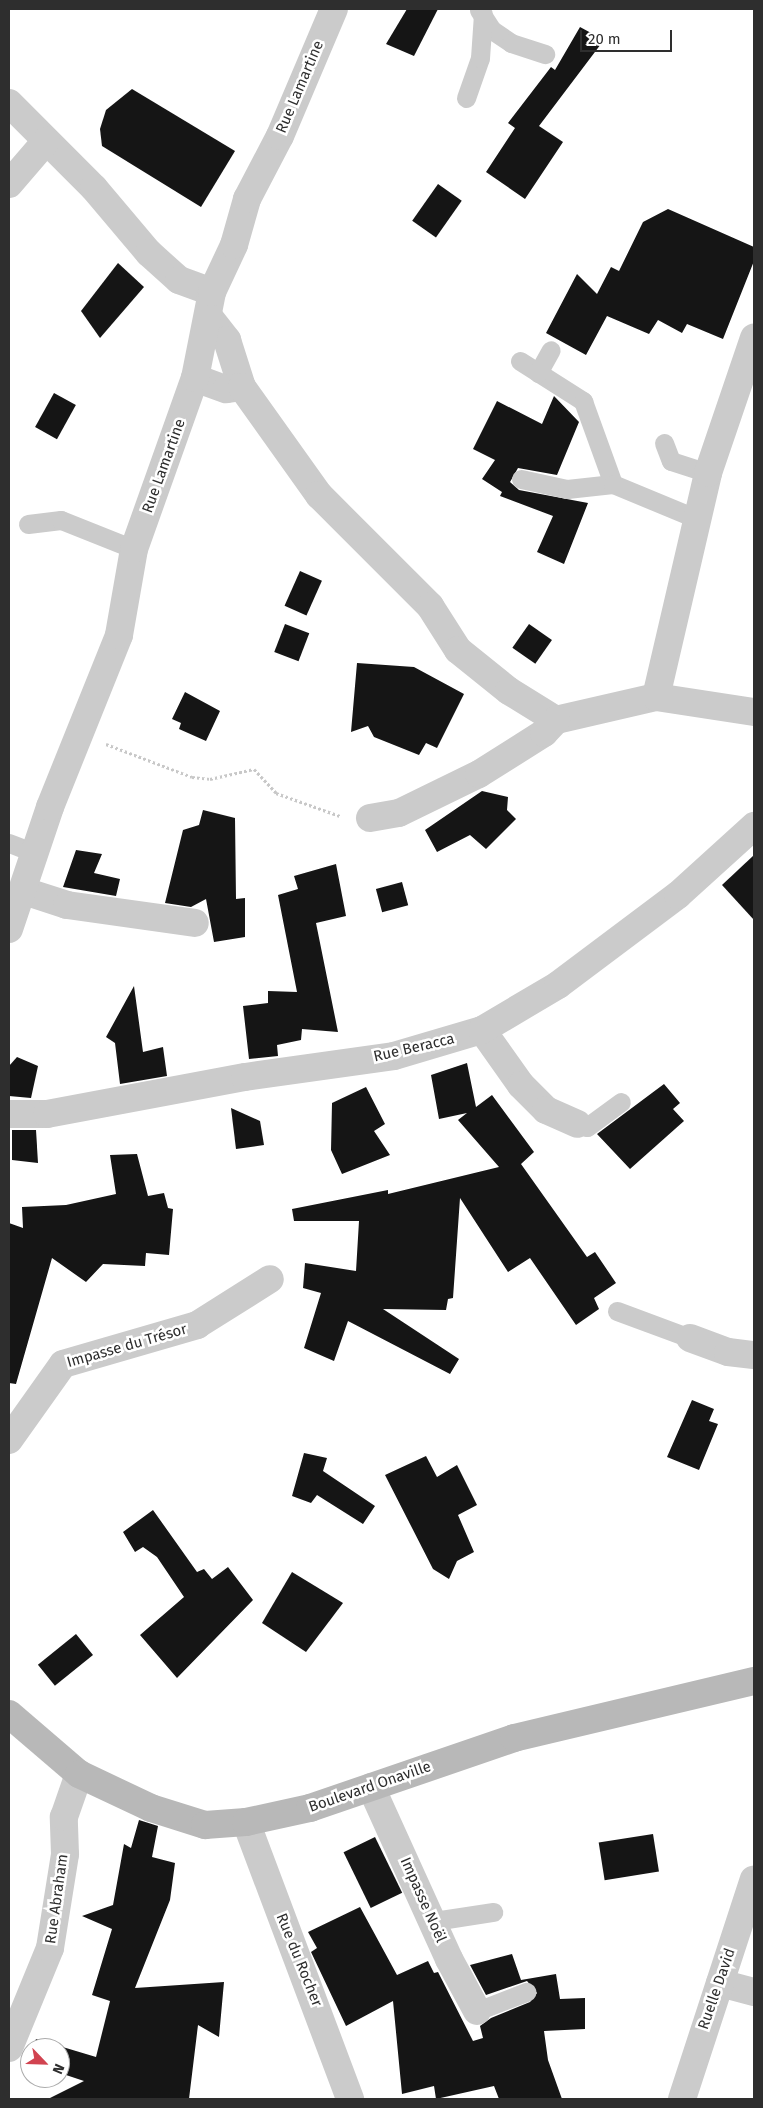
<!DOCTYPE html>
<html>
<head>
<meta charset="utf-8">
<style>
  body { margin:0 }
  #map { position:relative; width:763px; height:2108px; overflow:hidden; background:#fff; font-family:"Fira Sans",sans-serif }
  div>[style] { position:absolute }
  [style*='--x'] { left:calc(var(--x)*1px); top:calc(var(--y)*1px); width:calc(var(--w)*1px); rotate:calc(var(--a)*1deg) }
  .building>* { inset:0; background:#151515; transform-origin:0 0 }
  .path>* { height:3px; margin-top:-1.5px; transform-origin:0; background:repeating-linear-gradient(90deg,#c8c8c8 0 2.5px,transparent 0 5px) }
  .lane>* { height:19px; margin:-9.5px; padding:0 9.5px; transform-origin:9.5px; border-radius:9.5px; background:#cbcbcb }
  .street>* { height:28px; margin:-14px; padding:0 14px; transform-origin:14px; border-radius:14px; background:#cbcbcb }
  .secondary>* { height:28px; margin:-14px; padding:0 14px; transform-origin:14px; border-radius:14px; background:#b8b8b8 }
  span { translate:-50% -50%; white-space:nowrap; text-align:center; line-height:1.15; -webkit-text-stroke:5px #fff; paint-order:stroke }
  .street-label { font-size:15px; color:#2e2e2e }
  .frame { position:absolute; inset:0; border:10px solid #2e2e2e; pointer-events:none }
  .north { position:absolute; left:20px; top:2038px; width:50px; height:50px; box-sizing:border-box; background:#fff; border:1px solid #ababab; border-radius:50%; rotate:114deg; font-size:14px; font-weight:700; line-height:20px; text-align:center; color:#2e2e2e }
  .north::after { content:''; display:block; margin:auto; width:18px; height:22px; background:#d14350; clip-path:polygon(50% 0,100% 100%,50% 72%,0 100%) }
  .scale { position:absolute; left:580px; top:30px; width:92px; height:22px; box-sizing:border-box; border:2px solid #2e2e2e; border-top:0; padding-left:6px; font-size:15px; line-height:18px; white-space:nowrap; color:#2e2e2e; -webkit-text-stroke:4px #fff; paint-order:stroke }
</style>
</head>
<body>
<div id="map">
  <div class="building">
    <div style="clip-path:polygon(407px 9px,438px 9px,414px 56px,386px 44px)"></div>
    <div style="clip-path:polygon(580px 27px,604px 40px,539px 126px,563px 142px,525px 199px,486px 172px,515px 128px,508px 123px,551px 67px,555px 70px)"></div>
    <div style="clip-path:polygon(132px 89px,235px 151px,201px 207px,102px 146px,100px 129px,106px 110px)"></div>
    <div style="left:438px;top:184px;width:29px;height:45px;rotate:35deg"></div>
    <div style="clip-path:polygon(668px 209px,754px 247px,754px 261px,723px 339px,687px 324px,682px 333px,658px 320px,649px 334px,607px 316px,586px 355px,546px 333px,577px 274px,597px 294px,611px 267px,619px 271px,643px 222px)"></div>
    <div style="clip-path:polygon(118px 263px,144px 287px,100px 338px,81px 311px)"></div>
    <div style="left:54px;top:393px;width:25px;height:39px;rotate:29deg"></div>
    <div style="clip-path:polygon(554px 396px,579px 422px,557px 475px,518px 468px,510px 482px,519px 490px,588px 503px,564px 564px,537px 552px,553px 516px,500px 496px,502px 492px,482px 479px,495px 460px,473px 449px,497px 401px,542px 424px)"></div>
    <div style="left:300px;top:571px;width:24px;height:38px;rotate:24deg"></div>
    <div style="left:285px;top:624px;width:26px;height:30px;rotate:21deg"></div>
    <div style="left:529px;top:624px;width:28px;height:29px;rotate:35deg"></div>
    <div style="clip-path:polygon(357px 663px,414px 667px,464px 694px,437px 748px,426px 743px,419px 755px,374px 737px,368px 726px,351px 732px)"></div>
    <div style="clip-path:polygon(185px 692px,220px 711px,206px 741px,179px 729px,181px 723px,172px 719px)"></div>
    <div style="clip-path:polygon(482px 791px,508px 797px,507px 810px,516px 819px,486px 849px,470px 835px,437px 852px,425px 830px)"></div>
    <div style="clip-path:polygon(203px 810px,235px 818px,236px 899px,245px 898px,245px 937px,214px 942px,206px 899px,191px 907px,165px 903px,183px 830px,199px 825px)"></div>
    <div style="clip-path:polygon(76px 850px,102px 854px,94px 873px,120px 879px,116px 896px,63px 887px)"></div>
    <div style="clip-path:polygon(754px 855px,754px 920px,722px 885px)"></div>
    <div style="clip-path:polygon(336px 864px,346px 916px,316px 923px,338px 1032px,302px 1029px,301px 1040px,277px 1045px,278px 1056px,249px 1059px,243px 1006px,268px 1003px,268px 991px,297px 992px,278px 895px,298px 889px,294px 876px)"></div>
    <div style="left:402px;top:882px;width:24px;height:27px;rotate:75deg"></div>
    <div style="clip-path:polygon(134px 986px,143px 1052px,163px 1047px,167px 1076px,120px 1084px,115px 1043px,106px 1037px)"></div>
    <div style="clip-path:polygon(17px 1057px,38px 1066px,31px 1098px,9px 1096px,9px 1066px)"></div>
    <div style="clip-path:polygon(467px 1063px,476px 1107px,492px 1095px,534px 1152px,521px 1164px,587px 1257px,595px 1252px,616px 1283px,594px 1298px,599px 1309px,576px 1325px,530px 1258px,508px 1272px,460px 1198px,453px 1298px,448px 1299px,446px 1310px,383px 1309px,459px 1359px,450px 1374px,348px 1321px,334px 1361px,304px 1348px,321px 1293px,303px 1288px,305px 1263px,356px 1271px,359px 1221px,294px 1221px,292px 1209px,388px 1190px,388px 1194px,499px 1167px,458px 1120px,467px 1113px,439px 1119px,431px 1075px)"></div>
    <div style="clip-path:polygon(664px 1084px,680px 1103px,673px 1109px,684px 1121px,630px 1169px,597px 1134px)"></div>
    <div style="clip-path:polygon(366px 1087px,385px 1124px,374px 1131px,390px 1155px,342px 1174px,331px 1150px,332px 1103px)"></div>
    <div style="clip-path:polygon(231px 1108px,260px 1121px,264px 1145px,236px 1149px)"></div>
    <div style="clip-path:polygon(12px 1130px,36px 1130px,38px 1163px,12px 1160px)"></div>
    <div style="clip-path:polygon(137px 1154px,148px 1196px,164px 1193px,168px 1208px,173px 1209px,169px 1255px,146px 1253px,145px 1266px,103px 1264px,86px 1282px,52px 1258px,16px 1384px,9px 1383px,9px 1223px,23px 1228px,22px 1207px,66px 1205px,116px 1194px,110px 1155px)"></div>
    <div style="clip-path:polygon(692px 1400px,714px 1409px,709px 1421px,718px 1424px,699px 1470px,667px 1457px)"></div>
    <div style="clip-path:polygon(304px 1453px,327px 1458px,323px 1471px,375px 1506px,363px 1524px,317px 1495px,311px 1503px,292px 1496px)"></div>
    <div style="clip-path:polygon(426px 1456px,437px 1477px,457px 1465px,477px 1505px,458px 1515px,474px 1552px,457px 1561px,449px 1579px,433px 1569px,385px 1475px)"></div>
    <div style="clip-path:polygon(153px 1510px,197px 1572px,204px 1569px,212px 1579px,228px 1567px,253px 1600px,177px 1678px,140px 1635px,184px 1597px,157px 1557px,143px 1547px,135px 1552px,123px 1532px)"></div>
    <div style="clip-path:polygon(292px 1572px,343px 1603px,306px 1652px,262px 1623px)"></div>
    <div style="left:76px;top:1634px;width:27px;height:49px;rotate:51deg"></div>
    <div style="clip-path:polygon(139px 1820px,158px 1826px,152px 1857px,175px 1863px,170px 1900px,135px 1988px,224px 1982px,219px 2037px,198px 2025px,189px 2099px,48px 2099px,84px 2081px,60px 2073px,60px 2048px,33px 2048px,36px 2039px,96px 2057px,110px 2001px,92px 1995px,112px 1929px,82px 1916px,113px 1905px,124px 1844px,131px 1848px)"></div>
    <div style="left:653px;top:1834px;width:38px;height:55px;rotate:81deg"></div>
    <div style="left:375px;top:1837px;width:62px;height:35px;rotate:64deg"></div>
    <div style="clip-path:polygon(360px 1907px,397px 1975px,428px 1961px,434px 1973px,438px 1972px,473px 2041px,483px 2038px,480px 2026px,491px 2018px,530px 2002px,537px 1993px,527px 1981px,486px 1995px,470px 1965px,512px 1954px,521px 1980px,556px 1974px,560px 1999px,585px 1998px,585px 2029px,544px 2031px,548px 2060px,562px 2099px,499px 2099px,494px 2086px,436px 2099px,434px 2086px,402px 2094px,393px 2001px,346px 2026px,311px 1952px,317px 1948px,308px 1932px)"></div>
  </div>
  <div class="path">
    <div style="--x:106;--y:744;--w:92;--a:21"></div>
    <div style="--x:192;--y:777;--w:18;--a:6"></div>
    <div style="--x:210;--y:779;--w:45;--a:-12.8"></div>
    <div style="--x:254;--y:769;--w:33;--a:47"></div>
    <div style="--x:276;--y:793;--w:68;--a:19.8"></div>
  </div>
  <div class="lane">
    <div style="--x:479;--y:10;--w:24;--a:57"></div>
    <div style="--x:492;--y:30;--w:23;--a:34"></div>
    <div style="--x:511;--y:43;--w:36;--a:18"></div>
    <div style="--x:466;--y:98;--w:42;--a:-70.7"></div>
    <div style="--x:480;--y:58;--w:44;--a:-86.1"></div>
    <div style="--x:520;--y:361;--w:75;--a:32.4"></div>
    <div style="--x:583;--y:401;--w:88;--a:70.1"></div>
    <div style="--x:538;--y:373;--w:26;--a:-61"></div>
    <div style="--x:664;--y:443;--w:19;--a:69"></div>
    <div style="--x:671;--y:461;--w:39;--a:18"></div>
    <div style="--x:521;--y:479;--w:47;--a:12.3"></div>
    <div style="--x:567;--y:489;--w:46;--a:-6.2"></div>
    <div style="--x:613;--y:484;--w:94;--a:22.5"></div>
    <div style="--x:28;--y:524;--w:33;--a:-7"></div>
    <div style="--x:61;--y:520;--w:79;--a:21.7"></div>
    <div style="--x:9;--y:843;--w:28;--a:21"></div>
    <div style="--x:577;--y:1124;--w:10;--a:17"></div>
    <div style="--x:587;--y:1127;--w:42;--a:-36.3"></div>
    <div style="--x:617;--y:1311;--w:78;--a:20.3"></div>
    <div style="--x:434;--y:1921;--w:60;--a:-8.7"></div>
    <div style="--x:477;--y:2011;--w:53;--a:-21.2"></div>
  </div>
  <div class="street">
    <div style="--x:9;--y:103;--w:120;--a:45"></div>
    <div style="--x:94;--y:188;--w:85;--a:49.8"></div>
    <div style="--x:149;--y:253;--w:40;--a:42"></div>
    <div style="--x:179;--y:280;--w:35;--a:20"></div>
    <div style="--x:9;--y:184;--w:57;--a:-49.3"></div>
    <div style="--x:210;--y:318;--w:28;--a:52"></div>
    <div style="--x:227;--y:340;--w:49;--a:72.3"></div>
    <div style="--x:195;--y:378;--w:33;--a:20"></div>
    <div style="--x:226;--y:389;--w:16;--a:-7"></div>
    <div style="--x:242;--y:387;--w:133;--a:54.5"></div>
    <div style="--x:319;--y:495;--w:157;--a:45"></div>
    <div style="--x:430;--y:606;--w:52;--a:57.5"></div>
    <div style="--x:458;--y:650;--w:65;--a:38.8"></div>
    <div style="--x:509;--y:691;--w:55;--a:31.7"></div>
    <div style="--x:556;--y:720;--w:103;--a:-13"></div>
    <div style="--x:656;--y:697;--w:99;--a:8.7"></div>
    <div style="--x:656;--y:697;--w:230;--a:-76.9"></div>
    <div style="--x:708;--y:473;--w:143;--a:-71.2"></div>
    <div style="--x:370;--y:818;--w:29;--a:-10"></div>
    <div style="--x:399;--y:813;--w:89;--a:-26"></div>
    <div style="--x:479;--y:774;--w:77;--a:-32.2"></div>
    <div style="--x:544;--y:733;--w:18;--a:-47"></div>
    <div style="--x:24;--y:891;--w:45;--a:18"></div>
    <div style="--x:67;--y:905;--w:129;--a:8"></div>
    <div style="--x:9;--y:929;--w:129;--a:-71.4"></div>
    <div style="--x:50;--y:807;--w:185;--a:-68.1"></div>
    <div style="--x:119;--y:635;--w:87;--a:-80.1"></div>
    <div style="--x:134;--y:549;--w:182;--a:-70.4"></div>
    <div style="--x:195;--y:378;--w:88;--a:-78.8"></div>
    <div style="--x:212;--y:292;--w:52;--a:-64.9"></div>
    <div style="--x:234;--y:245;--w:48;--a:-74.2"></div>
    <div style="--x:247;--y:199;--w:71;--a:-62.4"></div>
    <div style="--x:280;--y:136;--w:138;--a:-67"></div>
    <div style="--x:482;--y:1030;--w:67;--a:54.7"></div>
    <div style="--x:521;--y:1085;--w:35;--a:45"></div>
    <div style="--x:546;--y:1110;--w:34;--a:24"></div>
    <div style="--x:9;--y:1114;--w:38;--a:0"></div>
    <div style="--x:47;--y:1114;--w:201;--a:-10.6"></div>
    <div style="--x:245;--y:1077;--w:150;--a:-8"></div>
    <div style="--x:394;--y:1056;--w:92;--a:-16.5"></div>
    <div style="--x:482;--y:1030;--w:88;--a:-30.6"></div>
    <div style="--x:558;--y:985;--w:150;--a:-36.9"></div>
    <div style="--x:678;--y:895;--w:103;--a:-42.2"></div>
    <div style="--x:690;--y:1338;--w:40;--a:20.2"></div>
    <div style="--x:728;--y:1352;--w:26;--a:7"></div>
    <div style="--x:9;--y:1440;--w:93;--a:-54.6"></div>
    <div style="--x:63;--y:1364;--w:140;--a:-16.2"></div>
    <div style="--x:197;--y:1325;--w:86;--a:-32.2"></div>
    <div style="--x:371;--y:1787;--w:189;--a:65.6"></div>
    <div style="--x:449;--y:1959;--w:59;--a:61.7"></div>
    <div style="--x:246;--y:1822;--w:296;--a:69.4"></div>
    <div style="--x:720;--y:1983;--w:35;--a:15"></div>
    <div style="--x:9;--y:2048;--w:108;--a:-67.7"></div>
    <div style="--x:50;--y:1948;--w:95;--a:-80.9"></div>
    <div style="--x:65;--y:1854;--w:37;--a:-92"></div>
    <div style="--x:64;--y:1817;--w:46;--a:-70.8"></div>
    <div style="--x:682;--y:2099;--w:231;--a:-71.9"></div>
  </div>
  <div class="secondary">
    <div style="--x:9;--y:1714;--w:92;--a:40.6"></div>
    <div style="--x:79;--y:1774;--w:80;--a:25.3"></div>
    <div style="--x:151;--y:1808;--w:57;--a:17.5"></div>
    <div style="--x:205;--y:1825;--w:41;--a:-4.2"></div>
    <div style="--x:246;--y:1822;--w:66;--a:-12.3"></div>
    <div style="--x:310;--y:1808;--w:216;--a:-18.9"></div>
    <div style="--x:514;--y:1738;--w:247;--a:-13.4"></div>
  </div>
  <div class="street-label">
    <span style="left:300px;top:87px;rotate:-67deg">Rue Lamartine</span>
    <span style="left:164px;top:466px;rotate:-70deg">Rue Lamartine</span>
    <span style="left:414px;top:1048px;rotate:-13deg">Rue Beracca</span>
    <span style="left:127px;top:1346px;rotate:-16deg">Impasse du Trésor</span>
    <span style="left:370px;top:1787px;rotate:-19deg">Boulevard Onaville</span>
    <span style="left:57px;top:1899px;rotate:-82deg">Rue Abraham</span>
    <span style="left:423px;top:1900px;rotate:66deg">Impasse Noël</span>
    <span style="left:299px;top:1960px;rotate:68deg">Rue du Rocher</span>
    <span style="left:717px;top:1989px;rotate:-71deg">Ruelle David</span>
  </div>
  <div class="frame"></div>
  <div class="north">N</div>
  <div class="scale">20 m</div>
</div>
</body>
</html>
